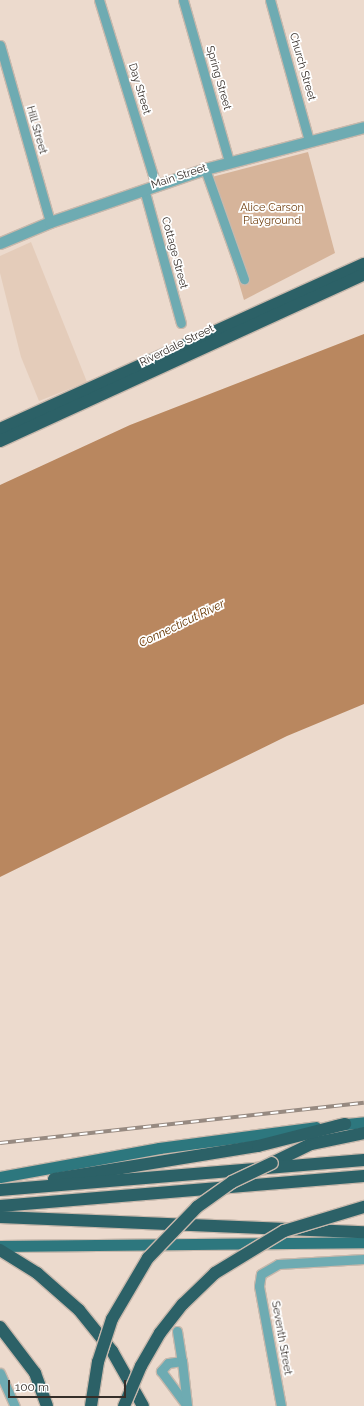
<!DOCTYPE html>
<html>
<head>
<meta charset="utf-8">
<style>
  body { margin:0 }
  #map { position:relative; width:364px; height:1406px; overflow:hidden; background:#ecdacd; font-family:Raleway,sans-serif }
  div>[style] { position:absolute }
  [style*='--x'] { left:calc(var(--x)*1px); top:calc(var(--y)*1px); width:calc(var(--w)*1px); rotate:calc(var(--a)*1deg) }
  .built>* { inset:0; background:#e4ccba }
  .green>* { inset:0; background:#d6b49a }
  .water>* { inset:0; background:#b9875f }
  .roads { filter:drop-shadow(1px 0 #c7b8ac) drop-shadow(-1px 0 #c7b8ac) drop-shadow(0 1px #c7b8ac) drop-shadow(0 -1px #c7b8ac) }
  .minor>* { height:9px; margin:-4.5px; padding:0 4.5px; transform-origin:4.5px; border-radius:4.5px; background:#6eabb2 }
  .tertiary>* { height:11px; margin:-5.5px; padding:0 5.5px; transform-origin:5.5px; border-radius:5.5px; background:#6eabb2 }
  .primary>* { height:11px; margin:-5.5px; padding:0 5.5px; transform-origin:5.5px; border-radius:5.5px; background:#2d777e }
  .motorway>* { height:12px; margin:-6px; padding:0 6px; transform-origin:6px; border-radius:6px; background:#2c6167 }
  .rail>* { height:4px; margin-top:-2px; transform-origin:0; background:repeating-linear-gradient(90deg,#fff 0 8px,#978a81 0 16px); box-sizing:border-box; border-block:1px solid #978a81 }
  .bridges { filter:drop-shadow(1px 0 #c7b8ac) drop-shadow(-1px 0 #c7b8ac) drop-shadow(0 1px #c7b8ac) drop-shadow(0 -1px #c7b8ac) }
  .motorway-bridge>* { height:12px; margin:-6px; padding:0 6px; transform-origin:6px; border-radius:6px; background:#2c6167 }
  span { translate:-50% -50%; white-space:nowrap; text-align:center; line-height:1.15; -webkit-text-stroke:3.5px #fff; paint-order:stroke }
  .street-label { font-size:11px; color:#352e29 }
  .park-label { font-size:11px; color:#724112 }
  .water-label { font-size:12px; color:#653501; font-style:italic }
  .scale { position:absolute; left:8px; top:1380px; width:118px; height:18px; box-sizing:border-box; border:2px solid #352e29; border-top:0; padding-left:5px; font-size:12px; line-height:14px; white-space:nowrap; color:#352e29; -webkit-text-stroke:3px #fff; paint-order:stroke }
</style>
</head>
<body>
<div id="map">
  <div class="built">
    <div style="clip-path:polygon(31px 242px,87px 382px,39px 401px,21px 357px,0 273px,0 256px)"></div>
  </div>
  <div class="green">
    <div style="clip-path:polygon(308px 152px,335px 253px,244px 300px,208px 178px)"></div>
  </div>
  <div class="water">
    <div style="clip-path:polygon(364px 334px,364px 704px,287px 736px,0 877px,0 485px,130px 425px)"></div>
  </div>
  <div class="roads">
    <div class="minor">
      <div style="--x:99;--y:0;--w:194;--a:72.9"></div>
      <div style="--x:183;--y:0;--w:168;--a:74.1"></div>
      <div style="--x:270;--y:0;--w:146;--a:74.5"></div>
      <div style="--x:0;--y:45;--w:184;--a:74.2"></div>
      <div style="--x:205;--y:169;--w:117;--a:70.5"></div>
      <div style="--x:144;--y:189;--w:139;--a:74.6"></div>
      <div style="--x:177;--y:1331;--w:30;--a:81"></div>
      <div style="--x:182;--y:1361;--w:14;--a:172"></div>
      <div style="--x:168;--y:1363;--w:11;--a:131"></div>
      <div style="--x:161;--y:1371;--w:44;--a:53.4"></div>
      <div style="--x:182;--y:1361;--w:44;--a:83.5"></div>
      <div style="--x:0;--y:1373;--w:36;--a:66"></div>
      <div style="--x:281;--y:1406;--w:122;--a:-100.4"></div>
      <div style="--x:259;--y:1286;--w:12;--a:-81"></div>
      <div style="--x:261;--y:1274;--w:20;--a:-30"></div>
      <div style="--x:278;--y:1264;--w:86;--a:-3.3"></div>
    </div>
    <div class="tertiary">
      <div style="--x:0;--y:243;--w:54;--a:-22.8"></div>
      <div style="--x:50;--y:222;--w:164;--a:-18.9"></div>
      <div style="--x:205;--y:169;--w:164;--a:-14.8"></div>
    </div>
    <div class="primary">
      <div style="--x:337;--y:1125;--w:27;--a:-6"></div>
      <div style="--x:0;--y:1177;--w:162;--a:-10.3"></div>
      <div style="--x:159;--y:1148;--w:158;--a:-7.6"></div>
      <div style="--x:0;--y:1246;--w:364;--a:-0.6"></div>
    </div>
    <div class="motorway">
      <div style="--x:0;--y:429;--w:400;--a:-24.4"></div>
      <div style="--x:0;--y:441;--w:400;--a:-24.6"></div>
      <div style="--x:272;--y:1163;--w:43;--a:-26"></div>
      <div style="--x:311;--y:1144;--w:54;--a:-11.7"></div>
      <div style="--x:54;--y:1179;--w:207;--a:-9.2"></div>
      <div style="--x:258;--y:1146;--w:90;--a:-14.2"></div>
      <div style="--x:0;--y:1190;--w:365;--a:-4.7"></div>
      <div style="--x:0;--y:1206;--w:365;--a:-4.7"></div>
      <div style="--x:0;--y:1217;--w:364;--a:2.4"></div>
      <div style="--x:0;--y:1250;--w:44;--a:31.9"></div>
      <div style="--x:37;--y:1273;--w:56;--a:41.4"></div>
      <div style="--x:79;--y:1310;--w:53;--a:51.2"></div>
      <div style="--x:112;--y:1351;--w:63;--a:60.6"></div>
      <div style="--x:0;--y:1327;--w:58;--a:52.7"></div>
      <div style="--x:35;--y:1373;--w:35;--a:70"></div>
    </div>
  </div>
  <div class="rail">
    <div style="--x:0;--y:1143;--w:366;--a:-6.3"></div>
  </div>
  <div class="bridges">
    <div class="motorway-bridge">
      <div style="--x:91;--y:1406;--w:45;--a:-81"></div>
      <div style="--x:98;--y:1362;--w:45;--a:-72"></div>
      <div style="--x:112;--y:1319;--w:71;--a:-59.5"></div>
      <div style="--x:148;--y:1258;--w:71;--a:-46.1"></div>
      <div style="--x:197;--y:1207;--w:43;--a:-35.5"></div>
      <div style="--x:232;--y:1182;--w:44;--a:-25.4"></div>
      <div style="--x:124;--y:1406;--w:43;--a:-67"></div>
      <div style="--x:141;--y:1366;--w:38;--a:-60"></div>
      <div style="--x:160;--y:1333;--w:37;--a:-52"></div>
      <div style="--x:183;--y:1304;--w:45;--a:-44.1"></div>
      <div style="--x:215;--y:1273;--w:81;--a:-31.3"></div>
      <div style="--x:284;--y:1231;--w:84;--a:-16.7"></div>
    </div>
  </div>
  <div class="street-label">
    <span style="left:302px;top:67px;rotate:74deg">Church Street</span>
    <span style="left:218px;top:78px;rotate:74deg">Spring Street</span>
    <span style="left:139px;top:89px;rotate:73deg">Day Street</span>
    <span style="left:36px;top:130px;rotate:74deg">Hill Street</span>
    <span style="left:179px;top:177px;rotate:-18deg">Main Street</span>
    <span style="left:174px;top:253px;rotate:75deg">Cottage Street</span>
    <span style="left:177px;top:346px;rotate:-26deg">Riverdale Street</span>
    <span style="left:281px;top:1338px;rotate:80deg">Seventh Street</span>
  </div>
  <div class="park-label">
    <span style="left:272px;top:215px">Alice Carson<br>Playground</span>
  </div>
  <div class="water-label">
    <span style="left:182px;top:624px;rotate:-26deg">Connecticut River</span>
  </div>
  <div class="scale">100 m</div>
</div>
</body>
</html>
